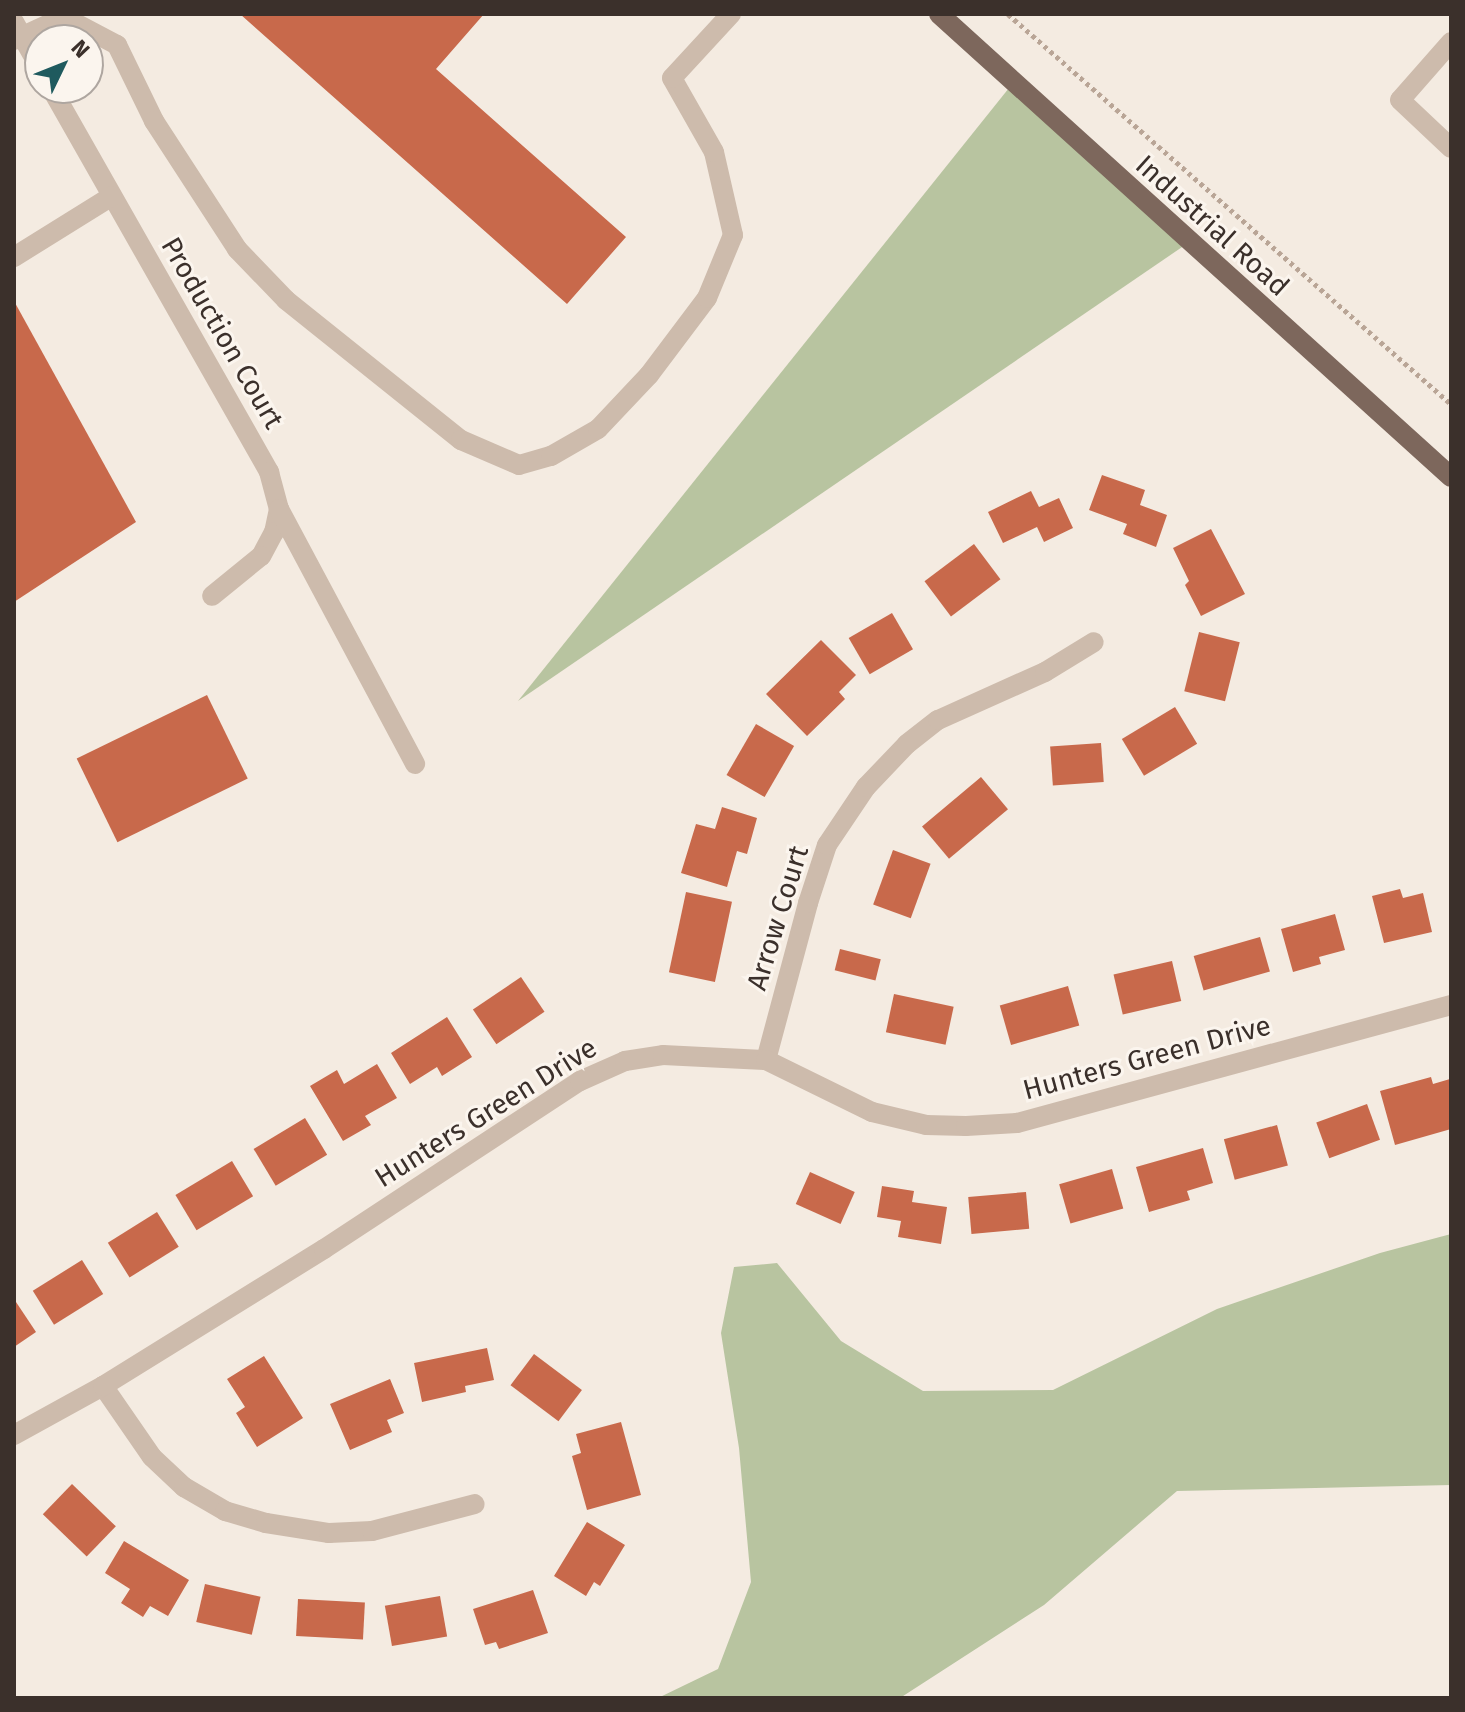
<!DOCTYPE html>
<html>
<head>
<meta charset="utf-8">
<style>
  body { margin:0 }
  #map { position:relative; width:1465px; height:1712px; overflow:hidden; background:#f4ebe1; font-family:"Fira Sans",sans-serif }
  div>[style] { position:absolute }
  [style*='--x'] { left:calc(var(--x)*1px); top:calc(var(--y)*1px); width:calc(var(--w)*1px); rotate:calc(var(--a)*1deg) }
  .green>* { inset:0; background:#b8c4a0 }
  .building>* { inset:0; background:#c8694b; transform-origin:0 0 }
  .path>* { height:5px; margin-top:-2.5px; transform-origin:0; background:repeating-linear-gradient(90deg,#b9a596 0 4px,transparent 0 8px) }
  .minor>* { height:20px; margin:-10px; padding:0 10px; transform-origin:10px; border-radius:10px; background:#cdbbac }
  .major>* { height:20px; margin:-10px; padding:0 10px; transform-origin:10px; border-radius:10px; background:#7d675c }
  span { translate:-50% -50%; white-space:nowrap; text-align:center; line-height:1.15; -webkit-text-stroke:6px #fbf5ee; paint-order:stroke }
  .street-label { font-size:28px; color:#3b302b }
  .frame { position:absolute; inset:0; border:16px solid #3b302b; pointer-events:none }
  .north { position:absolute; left:24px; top:24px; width:80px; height:80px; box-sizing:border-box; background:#fbf5ee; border:2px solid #aea6a0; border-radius:50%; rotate:47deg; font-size:22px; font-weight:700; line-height:32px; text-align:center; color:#3b302b }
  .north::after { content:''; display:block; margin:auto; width:28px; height:36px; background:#1f5a5e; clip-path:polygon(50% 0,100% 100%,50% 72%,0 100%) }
</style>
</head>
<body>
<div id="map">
  <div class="green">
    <div style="clip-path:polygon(1013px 83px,1188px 243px,518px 701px)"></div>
    <div style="clip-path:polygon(1451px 1234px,1451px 1485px,1177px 1491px,1044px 1605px,900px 1698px,658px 1698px,718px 1669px,751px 1582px,739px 1448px,721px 1333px,734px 1267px,777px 1263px,841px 1341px,923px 1391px,1053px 1390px,1217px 1309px,1380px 1253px)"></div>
  </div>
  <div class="building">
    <div style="clip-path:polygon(240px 14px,484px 14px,436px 69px,626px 237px,567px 304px)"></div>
    <div style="clip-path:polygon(14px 301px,136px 522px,14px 602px)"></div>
    <div style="clip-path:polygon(1102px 475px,1145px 490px,1140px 505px,1167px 515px,1156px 547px,1123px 534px,1127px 524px,1089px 510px)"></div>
    <div style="clip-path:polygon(1031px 491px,1039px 507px,1059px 498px,1073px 528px,1044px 542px,1037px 527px,1003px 543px,988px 512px)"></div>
    <div style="clip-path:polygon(1211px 529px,1245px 594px,1201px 616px,1185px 585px,1189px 581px,1173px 548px)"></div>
    <div style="left:974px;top:544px;width:44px;height:62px;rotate:53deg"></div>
    <div style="left:892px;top:613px;width:42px;height:50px;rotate:60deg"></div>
    <div style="left:1199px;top:632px;width:42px;height:61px;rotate:14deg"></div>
    <div style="clip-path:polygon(821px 640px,856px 675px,839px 692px,845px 699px,807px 736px,766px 694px)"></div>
    <div style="left:207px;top:695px;width:93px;height:145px;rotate:64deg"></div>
    <div style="left:1175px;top:707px;width:43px;height:62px;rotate:59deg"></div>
    <div style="left:756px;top:724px;width:44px;height:59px;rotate:30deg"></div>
    <div style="left:1101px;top:743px;width:39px;height:51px;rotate:86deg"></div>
    <div style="left:981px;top:777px;width:42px;height:77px;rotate:50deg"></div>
    <div style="clip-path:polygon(722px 807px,757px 818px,747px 854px,737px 851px,727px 887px,681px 873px,696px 824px,715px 829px)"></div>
    <div style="left:893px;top:850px;width:40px;height:58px;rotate:20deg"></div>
    <div style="clip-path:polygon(1400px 889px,1403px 898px,1423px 893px,1432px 932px,1384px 943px,1372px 896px)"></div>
    <div style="left:686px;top:892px;width:47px;height:82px;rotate:12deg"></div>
    <div style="clip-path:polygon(1335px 914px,1345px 950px,1319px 957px,1321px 964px,1293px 972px,1281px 929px)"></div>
    <div style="left:1260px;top:937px;width:36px;height:69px;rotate:74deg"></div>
    <div style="left:840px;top:949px;width:42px;height:22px;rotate:14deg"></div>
    <div style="left:1172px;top:961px;width:41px;height:60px;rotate:77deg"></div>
    <div style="left:521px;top:977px;width:42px;height:58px;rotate:56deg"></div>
    <div style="left:1068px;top:986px;width:41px;height:71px;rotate:74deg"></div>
    <div style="left:894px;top:994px;width:61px;height:39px;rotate:12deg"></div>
    <div style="clip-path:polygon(447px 1017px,472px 1057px,442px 1076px,437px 1067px,410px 1084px,391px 1053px)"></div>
    <div style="clip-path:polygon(377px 1064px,397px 1098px,365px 1116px,371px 1125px,343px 1141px,310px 1086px,337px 1070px,344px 1084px)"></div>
    <div style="clip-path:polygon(1431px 1077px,1433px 1084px,1450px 1079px,1451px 1129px,1395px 1145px,1380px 1091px)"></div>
    <div style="left:1367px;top:1104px;width:38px;height:54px;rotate:70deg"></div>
    <div style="left:305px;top:1118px;width:43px;height:60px;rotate:59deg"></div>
    <div style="left:1277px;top:1125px;width:42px;height:55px;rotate:75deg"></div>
    <div style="clip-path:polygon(1203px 1148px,1213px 1183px,1187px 1191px,1190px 1200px,1149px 1212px,1136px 1167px)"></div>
    <div style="left:232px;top:1161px;width:41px;height:66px;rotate:59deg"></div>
    <div style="left:1112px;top:1169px;width:41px;height:55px;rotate:74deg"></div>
    <div style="left:810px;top:1172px;width:49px;height:35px;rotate:24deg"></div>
    <div style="clip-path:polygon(882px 1186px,914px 1191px,912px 1202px,947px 1207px,941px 1244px,898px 1237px,901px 1221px,877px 1217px)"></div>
    <div style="left:1026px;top:1192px;width:37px;height:58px;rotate:85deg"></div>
    <div style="left:157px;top:1212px;width:41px;height:58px;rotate:58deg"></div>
    <div style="left:82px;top:1260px;width:40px;height:58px;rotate:58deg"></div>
    <div style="clip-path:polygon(14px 1299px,36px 1332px,14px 1347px)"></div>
    <div style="clip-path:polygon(487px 1348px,494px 1380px,465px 1386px,466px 1392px,422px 1402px,414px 1363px)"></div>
    <div style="left:534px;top:1354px;width:60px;height:39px;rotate:37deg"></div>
    <div style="clip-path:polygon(264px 1356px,303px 1418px,257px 1447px,236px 1413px,245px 1407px,227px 1379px)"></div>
    <div style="clip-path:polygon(390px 1379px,404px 1413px,387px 1420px,392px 1432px,350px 1450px,330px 1404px)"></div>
    <div style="clip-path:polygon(621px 1422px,641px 1495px,587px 1510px,572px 1456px,581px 1453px,576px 1434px)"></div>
    <div style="left:72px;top:1484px;width:61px;height:42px;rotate:44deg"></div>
    <div style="clip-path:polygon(587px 1522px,625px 1545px,600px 1586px,594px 1582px,586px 1596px,554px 1576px)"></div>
    <div style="clip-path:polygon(124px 1541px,189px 1580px,168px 1616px,150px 1606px,143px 1617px,121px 1603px,130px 1589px,105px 1573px)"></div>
    <div style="left:205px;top:1584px;width:57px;height:39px;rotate:13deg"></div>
    <div style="clip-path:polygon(533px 1590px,548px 1633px,499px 1649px,496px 1642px,485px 1645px,473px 1609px)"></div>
    <div style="left:440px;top:1596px;width:41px;height:56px;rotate:80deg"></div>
    <div style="left:298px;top:1599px;width:67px;height:37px;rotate:3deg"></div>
  </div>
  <div class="path">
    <div style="--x:1008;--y:14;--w:590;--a:41.36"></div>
  </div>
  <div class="minor">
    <div style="--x:14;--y:22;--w:53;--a:60.5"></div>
    <div style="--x:14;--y:40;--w:55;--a:-24.7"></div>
    <div style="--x:64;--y:17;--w:60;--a:27.8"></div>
    <div style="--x:117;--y:45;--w:85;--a:64"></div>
    <div style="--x:154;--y:121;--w:153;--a:57"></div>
    <div style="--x:237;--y:249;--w:71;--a:46.1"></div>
    <div style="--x:286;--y:300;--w:224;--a:38.7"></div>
    <div style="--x:461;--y:440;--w:63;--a:23.3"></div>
    <div style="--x:519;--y:465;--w:33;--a:-16"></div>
    <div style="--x:551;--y:456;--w:54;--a:-29.9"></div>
    <div style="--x:598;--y:429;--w:74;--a:-46.6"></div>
    <div style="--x:649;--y:375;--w:96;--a:-53"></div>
    <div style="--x:707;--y:298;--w:68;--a:-67.6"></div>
    <div style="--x:733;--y:235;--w:85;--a:-102.9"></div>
    <div style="--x:714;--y:152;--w:85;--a:-119.6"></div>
    <div style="--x:672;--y:78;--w:87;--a:-47.3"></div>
    <div style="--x:1451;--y:42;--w:77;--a:131.3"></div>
    <div style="--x:1400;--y:100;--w:70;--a:43.3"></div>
    <div style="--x:51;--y:88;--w:442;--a:60.4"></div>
    <div style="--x:269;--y:472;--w:38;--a:75"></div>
    <div style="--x:279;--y:509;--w:24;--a:102"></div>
    <div style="--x:274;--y:532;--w:27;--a:118"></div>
    <div style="--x:261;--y:556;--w:63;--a:140.8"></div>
    <div style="--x:14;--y:257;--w:115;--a:-31.9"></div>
    <div style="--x:279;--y:509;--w:289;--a:61.9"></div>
    <div style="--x:766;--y:1060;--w:163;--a:-75"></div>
    <div style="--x:808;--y:903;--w:61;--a:-71.9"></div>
    <div style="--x:827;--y:845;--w:70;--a:-56.1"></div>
    <div style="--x:866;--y:787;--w:59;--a:-46.4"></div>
    <div style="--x:907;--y:744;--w:39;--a:-38"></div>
    <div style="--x:938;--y:720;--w:117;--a:-24.2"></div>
    <div style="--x:1045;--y:672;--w:57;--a:-31.5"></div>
    <div style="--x:103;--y:1386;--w:86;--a:55.4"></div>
    <div style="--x:152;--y:1457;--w:44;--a:43.2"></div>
    <div style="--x:184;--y:1487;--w:48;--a:30.3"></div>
    <div style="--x:225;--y:1511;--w:43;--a:16.3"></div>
    <div style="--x:266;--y:1523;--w:64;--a:9"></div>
    <div style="--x:329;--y:1533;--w:43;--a:-2.7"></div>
    <div style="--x:372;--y:1531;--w:106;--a:-14.7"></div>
    <div style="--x:14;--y:1435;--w:102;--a:-28.8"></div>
    <div style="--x:103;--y:1386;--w:260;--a:-31.8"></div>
    <div style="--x:324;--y:1249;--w:306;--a:-33.3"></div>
    <div style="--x:580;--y:1081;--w:49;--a:-24"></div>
    <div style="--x:625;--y:1061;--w:38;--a:-9"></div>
    <div style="--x:663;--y:1055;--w:103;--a:2.8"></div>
    <div style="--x:766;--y:1060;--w:118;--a:26.1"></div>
    <div style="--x:872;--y:1112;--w:56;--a:13.5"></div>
    <div style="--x:926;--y:1125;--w:40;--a:1.4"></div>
    <div style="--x:966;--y:1126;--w:51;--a:-3.4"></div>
    <div style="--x:1017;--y:1123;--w:450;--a:-15.2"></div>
  </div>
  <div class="major">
    <div style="--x:939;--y:14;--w:690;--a:42.12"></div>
  </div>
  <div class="street-label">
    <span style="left:1212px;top:226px;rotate:42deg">Industrial Road</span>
    <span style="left:222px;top:333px;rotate:60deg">Production Court</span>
    <span style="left:778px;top:918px;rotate:-73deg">Arrow Court</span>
    <span style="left:1147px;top:1058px;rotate:-15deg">Hunters Green Drive</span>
    <span style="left:486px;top:1113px;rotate:-32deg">Hunters Green Drive</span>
  </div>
  <div class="frame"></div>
  <div class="north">N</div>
</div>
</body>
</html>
